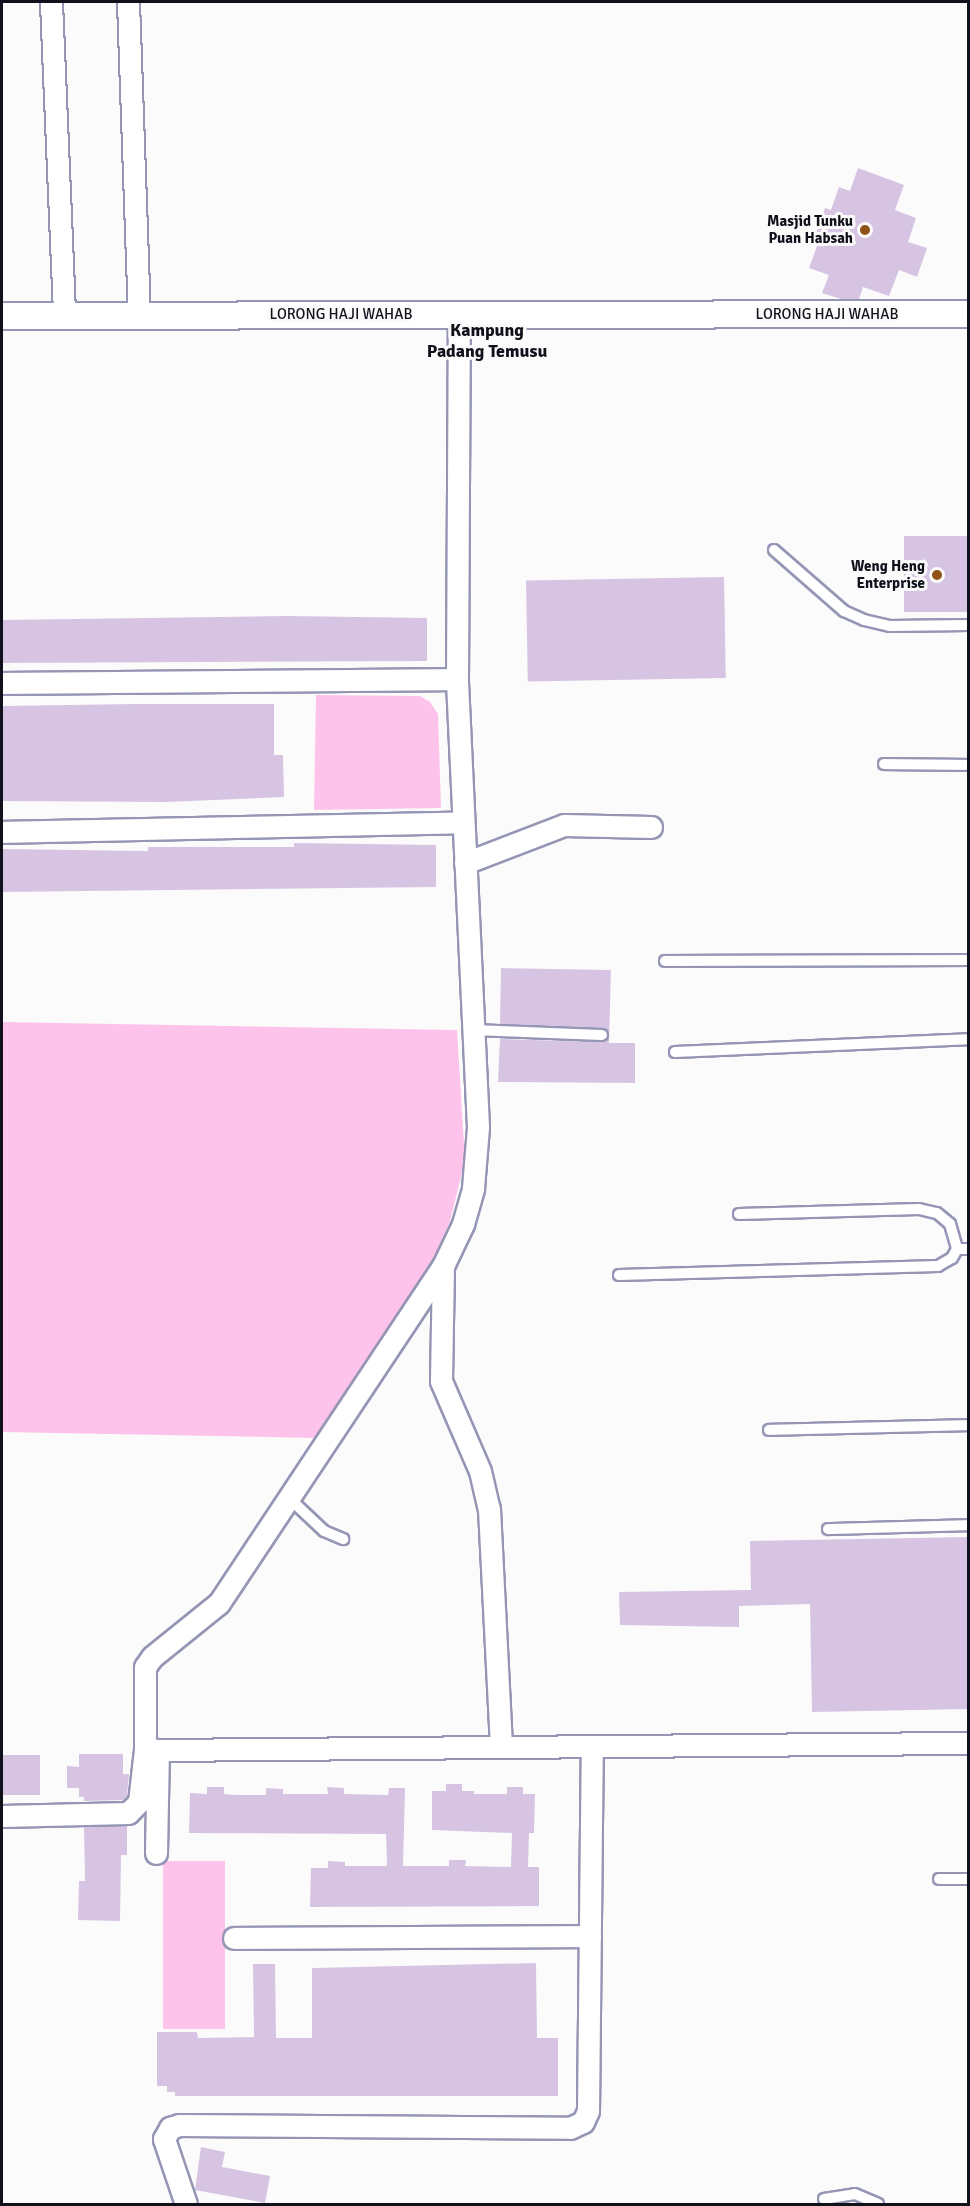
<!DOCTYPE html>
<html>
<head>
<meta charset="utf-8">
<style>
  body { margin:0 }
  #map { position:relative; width:970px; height:2206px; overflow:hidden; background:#fbfbfb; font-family:Signika,sans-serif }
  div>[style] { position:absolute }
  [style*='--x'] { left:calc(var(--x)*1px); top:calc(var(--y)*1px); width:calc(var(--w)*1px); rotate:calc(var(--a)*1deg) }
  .green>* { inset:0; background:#fec3ea; transform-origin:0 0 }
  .building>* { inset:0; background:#d7c4e3; transform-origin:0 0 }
  .roads { filter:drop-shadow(2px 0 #9596b5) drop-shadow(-2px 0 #9596b5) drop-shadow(0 2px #9596b5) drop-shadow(0 -2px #9596b5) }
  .service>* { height:10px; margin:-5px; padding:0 5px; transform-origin:5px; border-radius:5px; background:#fff }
  .minor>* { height:21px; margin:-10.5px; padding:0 10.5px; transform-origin:10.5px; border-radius:10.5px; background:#fff }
  .tertiary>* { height:26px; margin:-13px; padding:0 13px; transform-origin:13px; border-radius:13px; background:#fff }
  .dots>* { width:16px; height:16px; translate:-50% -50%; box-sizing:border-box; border:3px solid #fbfbfb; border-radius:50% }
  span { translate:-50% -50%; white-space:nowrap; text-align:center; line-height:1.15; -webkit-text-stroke:6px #fbfbfb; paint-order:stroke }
  .poi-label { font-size:15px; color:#11111c; font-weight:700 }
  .right { translate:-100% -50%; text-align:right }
  .street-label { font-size:15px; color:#11111c }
  .quarter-label { font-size:18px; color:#11111c; font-weight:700 }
  .frame { position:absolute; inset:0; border:3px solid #11111c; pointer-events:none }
</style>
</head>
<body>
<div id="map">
  <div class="green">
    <div style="clip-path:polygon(316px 695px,420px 696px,430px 702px,438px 714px,441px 808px,314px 810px)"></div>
    <div style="clip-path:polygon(2px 1022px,457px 1030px,465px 1161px,450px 1221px,432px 1264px,316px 1438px,2px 1432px)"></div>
    <div style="left:163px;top:1861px;width:62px;height:168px"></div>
  </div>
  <div class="building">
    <div style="clip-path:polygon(858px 168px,904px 185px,895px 210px,916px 218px,908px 242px,927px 248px,917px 277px,899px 270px,889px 296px,863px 287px,859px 299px,841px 299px,822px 293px,829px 275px,809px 268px,817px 246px,812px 244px,825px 208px,831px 210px,839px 187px,850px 191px)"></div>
    <div style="left:969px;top:536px;width:76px;height:65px;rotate:90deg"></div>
    <div style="left:724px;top:577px;width:101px;height:198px;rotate:89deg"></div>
    <div style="clip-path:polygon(286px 616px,427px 618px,427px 661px,2px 663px,2px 620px)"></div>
    <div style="clip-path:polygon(136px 704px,274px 704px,274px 755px,283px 755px,284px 797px,166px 802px,2px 801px,2px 706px)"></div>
    <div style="clip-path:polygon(294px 843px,436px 845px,436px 887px,2px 892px,2px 849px,148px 851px,148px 847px,294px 847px)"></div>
    <div style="clip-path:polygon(501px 968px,611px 970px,609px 1043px,635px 1043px,635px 1083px,498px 1082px,500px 1039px,602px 1042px,609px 1035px,602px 1028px,500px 1024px)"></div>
    <div style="clip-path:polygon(969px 1537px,969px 1709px,812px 1712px,810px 1604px,739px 1606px,739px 1627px,620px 1625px,619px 1592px,751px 1590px,750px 1541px)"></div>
    <div style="clip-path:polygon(79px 1754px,123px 1754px,123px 1774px,129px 1774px,127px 1796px,123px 1800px,84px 1801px,84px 1797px,79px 1797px,79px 1788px,67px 1788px,67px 1766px,79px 1767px)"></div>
    <div style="left:2px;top:1755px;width:38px;height:40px"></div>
    <div style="clip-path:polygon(446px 1784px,462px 1784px,462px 1791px,474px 1791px,474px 1794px,507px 1794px,507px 1787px,523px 1787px,523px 1794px,535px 1794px,534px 1833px,529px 1833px,528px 1867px,539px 1867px,539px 1906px,310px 1907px,311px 1868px,328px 1868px,328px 1861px,345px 1862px,345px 1866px,387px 1866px,386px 1834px,189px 1833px,190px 1793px,207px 1794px,207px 1787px,224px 1787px,224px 1794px,235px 1795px,266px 1795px,266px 1788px,283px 1789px,283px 1794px,328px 1794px,327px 1787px,344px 1788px,344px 1794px,388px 1795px,389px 1788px,405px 1788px,403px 1866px,449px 1866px,449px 1860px,466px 1860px,465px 1866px,511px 1867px,512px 1833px,432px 1830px,432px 1791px,446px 1791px)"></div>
    <div style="clip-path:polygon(127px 1826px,127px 1855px,121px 1855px,120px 1921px,78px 1920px,79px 1881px,85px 1881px,84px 1827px)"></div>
    <div style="clip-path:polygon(536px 1963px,537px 2038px,558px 2038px,558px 2096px,175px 2096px,175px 2092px,167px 2092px,167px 2086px,157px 2086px,157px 2032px,197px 2032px,198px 2038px,254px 2037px,253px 1964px,275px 1964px,276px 2038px,312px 2038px,312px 1968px)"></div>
    <div style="clip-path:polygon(201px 2147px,225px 2152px,222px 2167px,270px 2176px,265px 2203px,195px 2190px)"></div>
  </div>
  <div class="roads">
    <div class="service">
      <div style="--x:774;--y:550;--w:93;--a:41.1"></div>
      <div style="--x:844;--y:611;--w:22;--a:24"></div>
      <div style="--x:864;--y:620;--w:27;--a:13"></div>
      <div style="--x:890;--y:626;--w:78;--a:-0.7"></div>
      <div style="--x:884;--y:764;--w:84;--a:0.7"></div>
      <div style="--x:665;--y:961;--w:303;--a:-0.2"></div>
      <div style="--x:473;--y:1030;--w:129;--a:2.2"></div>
      <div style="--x:675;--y:1052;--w:293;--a:-2.5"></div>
      <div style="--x:739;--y:1214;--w:180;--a:-1.6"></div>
      <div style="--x:919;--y:1209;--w:18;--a:13"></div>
      <div style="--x:937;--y:1213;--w:17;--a:40"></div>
      <div style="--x:950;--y:1224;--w:26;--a:74"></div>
      <div style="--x:957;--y:1249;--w:11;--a:0"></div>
      <div style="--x:619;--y:1275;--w:319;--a:-1.6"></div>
      <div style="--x:938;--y:1266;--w:16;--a:-30"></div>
      <div style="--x:952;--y:1258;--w:10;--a:-61"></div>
      <div style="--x:769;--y:1430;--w:199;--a:-1.4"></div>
      <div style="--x:289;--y:1498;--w:48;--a:43.3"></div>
      <div style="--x:324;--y:1531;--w:21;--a:23"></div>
      <div style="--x:828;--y:1529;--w:140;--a:-1.6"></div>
      <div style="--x:939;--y:1879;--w:29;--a:0"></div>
      <div style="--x:824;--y:2199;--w:31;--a:-9"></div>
      <div style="--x:855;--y:2194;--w:25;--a:23"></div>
    </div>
    <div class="minor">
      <div style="--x:51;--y:2;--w:313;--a:87.6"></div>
      <div style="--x:128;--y:2;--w:313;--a:88"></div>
      <div style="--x:2;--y:683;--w:455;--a:-0.5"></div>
      <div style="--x:2;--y:832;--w:461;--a:-1.2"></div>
      <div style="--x:465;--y:863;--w:106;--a:-21"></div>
      <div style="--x:564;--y:825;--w:87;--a:1.3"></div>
      <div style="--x:443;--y:1266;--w:115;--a:91"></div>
      <div style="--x:441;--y:1381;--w:98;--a:66.6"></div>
      <div style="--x:480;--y:1471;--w:39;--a:77"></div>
      <div style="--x:489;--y:1509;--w:238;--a:87.1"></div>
      <div style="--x:158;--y:1750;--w:810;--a:-0.5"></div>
      <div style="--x:2;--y:1816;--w:126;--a:-1.4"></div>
      <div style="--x:128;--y:1813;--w:16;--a:-45"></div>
      <div style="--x:139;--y:1802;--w:53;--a:-83.5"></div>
      <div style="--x:156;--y:1853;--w:103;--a:-88.9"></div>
      <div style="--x:158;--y:1750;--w:13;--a:-176"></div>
      <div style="--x:145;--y:1749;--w:82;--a:-90"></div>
      <div style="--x:145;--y:1667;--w:12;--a:-55"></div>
      <div style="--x:152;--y:1657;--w:86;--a:-38.9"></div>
      <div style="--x:219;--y:1603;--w:405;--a:-56.4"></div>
      <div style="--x:443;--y:1266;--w:47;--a:-64.5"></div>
      <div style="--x:463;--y:1224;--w:37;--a:-74"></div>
      <div style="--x:473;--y:1188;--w:61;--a:-85.3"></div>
      <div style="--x:478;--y:1127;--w:448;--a:-92.7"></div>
      <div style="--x:457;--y:679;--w:364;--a:-89.7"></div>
      <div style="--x:234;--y:1938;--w:356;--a:-0.3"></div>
      <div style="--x:186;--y:2204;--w:69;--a:-108.7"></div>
      <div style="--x:164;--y:2139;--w:13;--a:-61"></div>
      <div style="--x:170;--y:2128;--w:9;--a:-18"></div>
      <div style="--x:179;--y:2125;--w:391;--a:0.4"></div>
      <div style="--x:570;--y:2128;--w:14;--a:-25"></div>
      <div style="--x:583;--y:2122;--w:12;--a:-66"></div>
      <div style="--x:588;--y:2111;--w:365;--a:-89.4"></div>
    </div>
    <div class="tertiary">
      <div style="--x:2;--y:316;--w:966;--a:-0.12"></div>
    </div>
  </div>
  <div class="dots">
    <div style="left:865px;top:230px;background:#905215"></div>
    <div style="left:937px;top:575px;background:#905215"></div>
  </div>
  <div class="poi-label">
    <span class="right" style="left:853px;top:230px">Masjid Tunku<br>Puan Habsah</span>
    <span class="right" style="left:925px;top:575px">Weng Heng<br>Enterprise</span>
  </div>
  <div class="street-label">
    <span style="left:341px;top:315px">LORONG HAJI WAHAB</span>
    <span style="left:827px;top:315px">LORONG HAJI WAHAB</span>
  </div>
  <div class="quarter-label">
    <span style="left:487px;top:341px">Kampung<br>Padang Temusu</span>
  </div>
  <div class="frame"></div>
</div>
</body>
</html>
